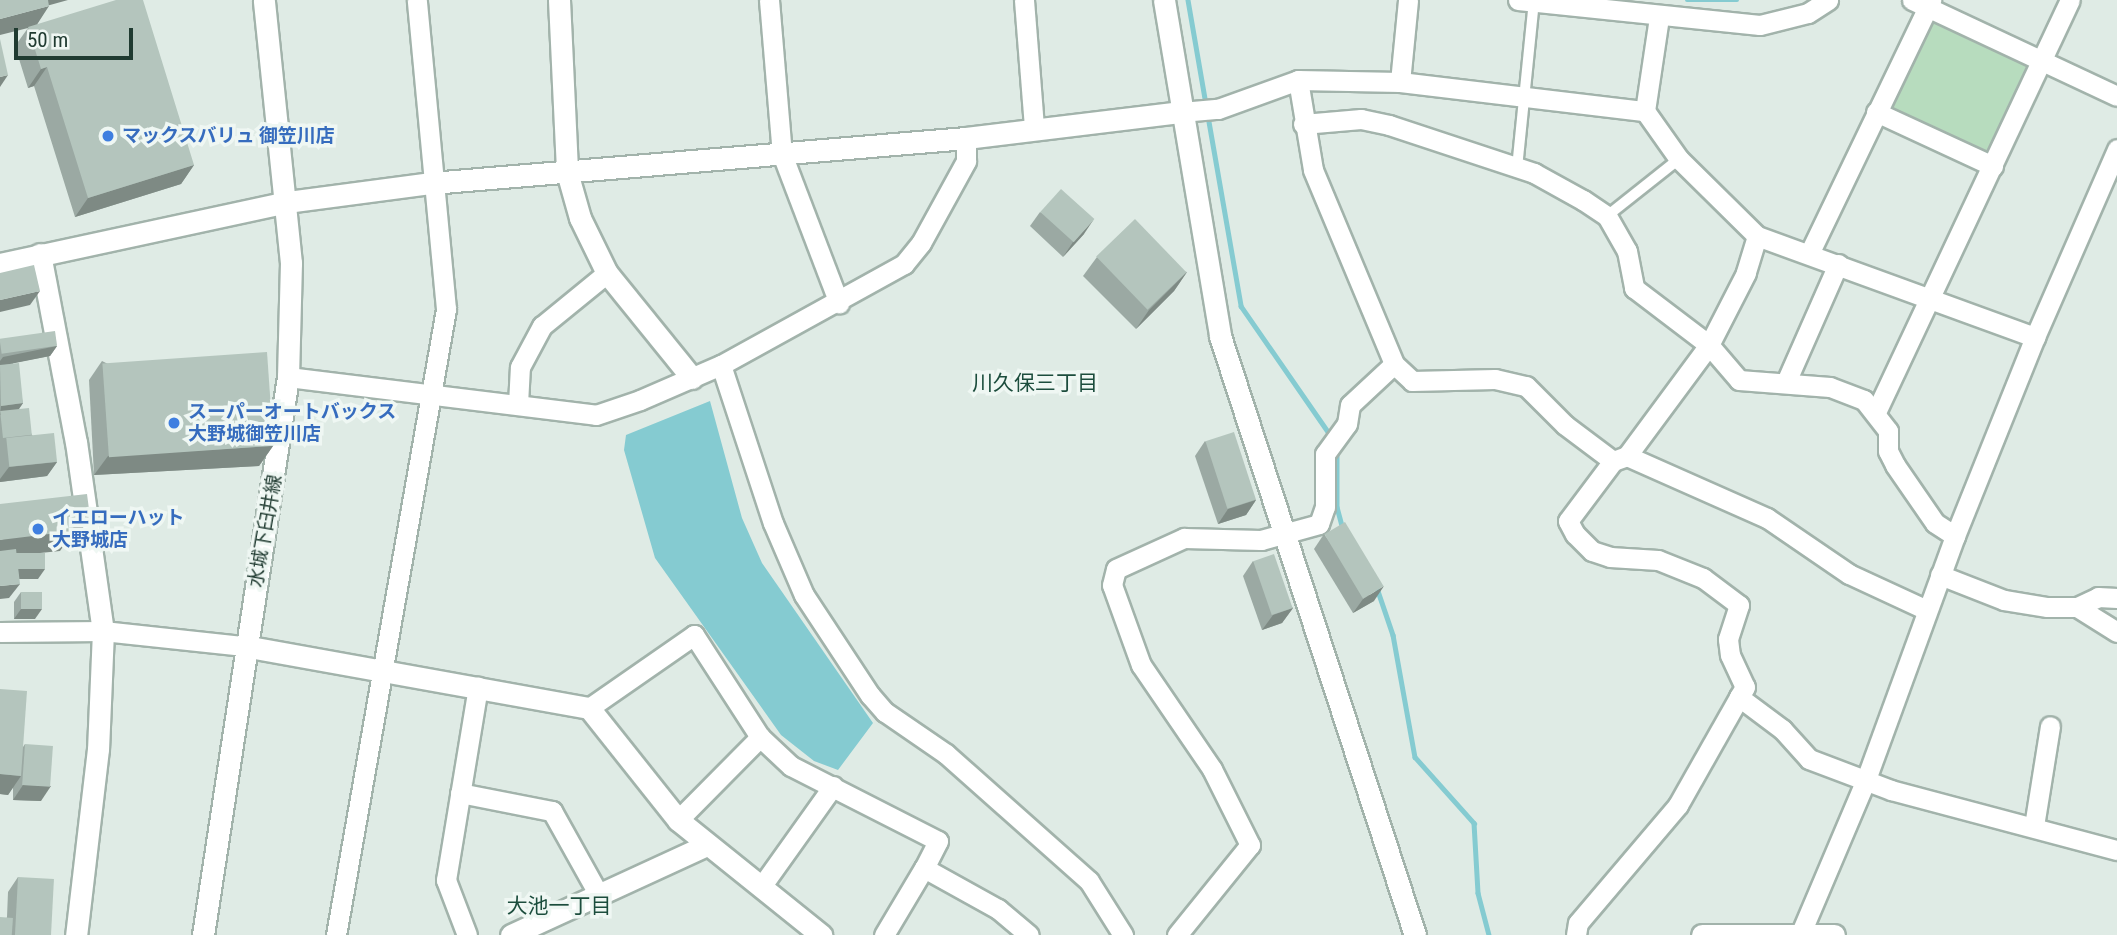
<!DOCTYPE html>
<html>
<head>
<meta charset="utf-8">
<style>
  body { margin:0 }
  #map { position:relative; width:2117px; height:935px; overflow:hidden; background:#dfebe5; font-family:"Roboto Condensed","Noto Sans JP",sans-serif }
  div>[style] { position:absolute }
  [style*='--x'] { left:calc(var(--x)*1px); top:calc(var(--y)*1px); width:calc(var(--w)*1px); rotate:calc(var(--a)*1deg) }
  .green>* { inset:0; background:#b7dcbe; transform-origin:0 0 }
  .water>* { inset:0; background:#85cbd1 }
  .stream>* { height:4.5px; margin:-2.25px; padding:0 2.25px; transform-origin:2.25px; border-radius:2.25px; background:#85cbd1 }
  .roads { filter:drop-shadow(2px 0 #a2b3ab) drop-shadow(-2px 0 #a2b3ab) drop-shadow(0 2px #a2b3ab) drop-shadow(0 -2px #a2b3ab) }
  .service>* { height:10px; margin:-5px; padding:0 5px; transform-origin:5px; border-radius:5px; background:#fff }
  .minor>* { height:19px; margin:-9.5px; padding:0 9.5px; transform-origin:9.5px; border-radius:9.5px; background:#fff }
  .tertiary>* { height:21px; margin:-10.5px; padding:0 10.5px; transform-origin:10.5px; border-radius:10.5px; background:#fff }
  .secondary>* { height:21px; margin:-10.5px; padding:0 10.5px; transform-origin:10.5px; border-radius:10.5px; background:#fff }
  .wall>* { inset:0; background:#9ba9a3 }
  .shaded-wall>* { inset:0; background:#7e8a84 }
  .building>* { inset:0; background:#b4c5bd; transform-origin:0 0 }
  .dots>* { width:19px; height:19px; translate:-50% -50%; box-sizing:border-box; border:4px solid #eff7f3; border-radius:50% }
  span { translate:-50% -50%; white-space:nowrap; text-align:center; line-height:1.15; -webkit-text-stroke:7px #eff7f3; paint-order:stroke }
  .shop-label { font-size:19px; color:#366cbe; font-weight:700 }
  .left { translate:0 -50%; text-align:left }
  .street-label { font-size:19px; color:#203b31 }
  .neighbourhood-label { font-size:21px; color:#1c4d3d }
  .scale { position:absolute; left:14px; top:28px; width:119px; height:32px; box-sizing:border-box; border:4px solid #203b31; border-top:0; padding-left:9px; font-size:21px; line-height:24px; white-space:nowrap; color:#203b31; -webkit-text-stroke:5px #eff7f3; paint-order:stroke }
</style>
</head>
<body>
<div id="map">
  <div class="green">
    <div style="left:1928px;top:7px;width:126px;height:117px;rotate:25deg"></div>
  </div>
  <div class="water">
    <div style="clip-path:polygon(710px 401px,742px 518px,762px 563px,873px 723px,838px 770px,814px 761px,781px 735px,655px 558px,624px 450px,626px 435px)"></div>
  </div>
  <div class="stream">
    <div style="--x:1188;--y:0;--w:106;--a:80.2"></div>
    <div style="--x:1687;--y:0;--w:50;--a:0"></div>
    <div style="--x:1208;--y:116;--w:193;--a:80.1"></div>
    <div style="--x:1241;--y:306;--w:158;--a:55.3"></div>
    <div style="--x:1337;--y:451;--w:56;--a:90"></div>
    <div style="--x:1337;--y:507;--w:23;--a:75"></div>
    <div style="--x:1377;--y:588;--w:50;--a:71.2"></div>
    <div style="--x:1393;--y:635;--w:124;--a:79.8"></div>
    <div style="--x:1415;--y:757;--w:89;--a:48.2"></div>
    <div style="--x:1474;--y:823;--w:70;--a:86.7"></div>
    <div style="--x:1478;--y:893;--w:43;--a:75.3"></div>
  </div>
  <div class="roads">
    <div class="service">
      <div style="--x:1517;--y:168;--w:168;--a:-84.2"></div>
      <div style="--x:1607;--y:216;--w:92;--a:-38.4"></div>
    </div>
    <div class="minor">
      <div style="--x:769;--y:0;--w:155;--a:85.2"></div>
      <div style="--x:782;--y:154;--w:160;--a:69.1"></div>
      <div style="--x:1024;--y:0;--w:127;--a:85.5"></div>
      <div style="--x:1518;--y:0;--w:243;--a:5.9"></div>
      <div style="--x:1760;--y:25;--w:49;--a:-14"></div>
      <div style="--x:1808;--y:13;--w:24;--a:-33"></div>
      <div style="--x:1912;--y:0;--w:226;--a:25.1"></div>
      <div style="--x:1298;--y:80;--w:91;--a:80.5"></div>
      <div style="--x:1313;--y:170;--w:210;--a:67.3"></div>
      <div style="--x:1394;--y:364;--w:25;--a:43"></div>
      <div style="--x:1412;--y:381;--w:83;--a:-1.4"></div>
      <div style="--x:1495;--y:379;--w:32;--a:13"></div>
      <div style="--x:1526;--y:386;--w:55;--a:45"></div>
      <div style="--x:1565;--y:425;--w:60;--a:36.9"></div>
      <div style="--x:1400;--y:82;--w:82;--a:-84.4"></div>
      <div style="--x:1645;--y:111;--w:95;--a:-81.5"></div>
      <div style="--x:1181;--y:112;--w:37;--a:-5"></div>
      <div style="--x:1218;--y:109;--w:85;--a:-19.9"></div>
      <div style="--x:1298;--y:80;--w:102;--a:1.1"></div>
      <div style="--x:1400;--y:82;--w:247;--a:6.8"></div>
      <div style="--x:1645;--y:111;--w:59;--a:54.7"></div>
      <div style="--x:1679;--y:159;--w:110;--a:44.6"></div>
      <div style="--x:1757;--y:236;--w:296;--a:20"></div>
      <div style="--x:1876;--y:112;--w:129;--a:24.8"></div>
      <div style="--x:1303;--y:124;--w:58;--a:-4.9"></div>
      <div style="--x:1361;--y:119;--w:29;--a:12"></div>
      <div style="--x:1389;--y:125;--w:153;--a:18.3"></div>
      <div style="--x:1534;--y:173;--w:56;--a:28.9"></div>
      <div style="--x:1583;--y:200;--w:29;--a:34"></div>
      <div style="--x:1607;--y:216;--w:40;--a:60.3"></div>
      <div style="--x:1627;--y:251;--w:38;--a:79"></div>
      <div style="--x:1634;--y:288;--w:94;--a:37.2"></div>
      <div style="--x:1709;--y:345;--w:46;--a:49.4"></div>
      <div style="--x:1739;--y:380;--w:91;--a:4.4"></div>
      <div style="--x:1830;--y:387;--w:36;--a:21"></div>
      <div style="--x:1864;--y:400;--w:39;--a:52"></div>
      <div style="--x:1888;--y:431;--w:20;--a:90"></div>
      <div style="--x:1888;--y:451;--w:16;--a:63"></div>
      <div style="--x:1895;--y:465;--w:70;--a:55.4"></div>
      <div style="--x:1935;--y:523;--w:24;--a:33"></div>
      <div style="--x:1757;--y:236;--w:39;--a:107"></div>
      <div style="--x:1746;--y:273;--w:81;--a:117.2"></div>
      <div style="--x:1709;--y:345;--w:138;--a:126.5"></div>
      <div style="--x:1627;--y:456;--w:15;--a:160"></div>
      <div style="--x:1613;--y:461;--w:75;--a:126.9"></div>
      <div style="--x:1568;--y:521;--w:15;--a:62"></div>
      <div style="--x:1575;--y:534;--w:24;--a:45"></div>
      <div style="--x:1592;--y:551;--w:19;--a:18"></div>
      <div style="--x:1610;--y:557;--w:48;--a:3.6"></div>
      <div style="--x:1658;--y:560;--w:48;--a:21.8"></div>
      <div style="--x:1703;--y:578;--w:45;--a:36.9"></div>
      <div style="--x:1739;--y:605;--w:36;--a:108"></div>
      <div style="--x:1728;--y:639;--w:16;--a:83"></div>
      <div style="--x:1730;--y:655;--w:35;--a:65"></div>
      <div style="--x:1745;--y:687;--w:12;--a:121"></div>
      <div style="--x:1739;--y:697;--w:54;--a:36.7"></div>
      <div style="--x:1782;--y:729;--w:40;--a:48"></div>
      <div style="--x:1809;--y:759;--w:88;--a:20.7"></div>
      <div style="--x:1891;--y:790;--w:234;--a:14.9"></div>
      <div style="--x:1809;--y:254;--w:282;--a:-64.3"></div>
      <div style="--x:721;--y:365;--w:166;--a:71.8"></div>
      <div style="--x:773;--y:523;--w:78;--a:66.7"></div>
      <div style="--x:804;--y:595;--w:120;--a:56.6"></div>
      <div style="--x:870;--y:695;--w:23;--a:49"></div>
      <div style="--x:885;--y:712;--w:74;--a:34.5"></div>
      <div style="--x:946;--y:754;--w:191;--a:41.6"></div>
      <div style="--x:1089;--y:881;--w:64;--a:57.8"></div>
      <div style="--x:288;--y:377;--w:310;--a:7"></div>
      <div style="--x:596;--y:415;--w:46;--a:-18.8"></div>
      <div style="--x:640;--y:400;--w:88;--a:-23.4"></div>
      <div style="--x:721;--y:365;--w:209;--a:-28.9"></div>
      <div style="--x:904;--y:264;--w:27;--a:-51"></div>
      <div style="--x:921;--y:243;--w:94;--a:-61.2"></div>
      <div style="--x:966;--y:161;--w:23;--a:-90"></div>
      <div style="--x:1786;--y:382;--w:129;--a:-66.2"></div>
      <div style="--x:518;--y:404;--w:37;--a:-87"></div>
      <div style="--x:520;--y:367;--w:47;--a:-61.8"></div>
      <div style="--x:542;--y:326;--w:84;--a:-39.2"></div>
      <div style="--x:1876;--y:412;--w:455;--a:-64.8"></div>
      <div style="--x:1627;--y:456;--w:153;--a:23.9"></div>
      <div style="--x:1767;--y:518;--w:99;--a:34.3"></div>
      <div style="--x:1849;--y:574;--w:86;--a:24.8"></div>
      <div style="--x:1940;--y:575;--w:69;--a:21.3"></div>
      <div style="--x:2004;--y:600;--w:44;--a:9.2"></div>
      <div style="--x:2047;--y:607;--w:30;--a:0"></div>
      <div style="--x:2077;--y:607;--w:23;--a:-25"></div>
      <div style="--x:2098;--y:597;--w:19;--a:3"></div>
      <div style="--x:2077;--y:607;--w:47;--a:32"></div>
      <div style="--x:0;--y:632;--w:103;--a:-0.6"></div>
      <div style="--x:103;--y:631;--w:142;--a:6.1"></div>
      <div style="--x:589;--y:708;--w:128;--a:-34.8"></div>
      <div style="--x:694;--y:635;--w:121;--a:57.1"></div>
      <div style="--x:760;--y:737;--w:42;--a:43.1"></div>
      <div style="--x:791;--y:766;--w:165;--a:27"></div>
      <div style="--x:938;--y:841;--w:30;--a:117"></div>
      <div style="--x:924;--y:868;--w:85;--a:29"></div>
      <div style="--x:998;--y:909;--w:40;--a:40"></div>
      <div style="--x:460;--y:793;--w:94;--a:11.1"></div>
      <div style="--x:552;--y:811;--w:96;--a:60.8"></div>
      <div style="--x:678;--y:820;--w:117;--a:-45.3"></div>
      <div style="--x:2034;--y:826;--w:101;--a:-80.9"></div>
      <div style="--x:761;--y:887;--w:124;--a:-54.5"></div>
      <div style="--x:336;--y:935;--w:636;--a:-80.03"></div>
      <div style="--x:446;--y:309;--w:310;--a:-95.4"></div>
      <div style="--x:467;--y:935;--w:59;--a:-110.9"></div>
      <div style="--x:446;--y:880;--w:196;--a:-80.6"></div>
      <div style="--x:884;--y:935;--w:78;--a:-59.2"></div>
      <div style="--x:1177;--y:935;--w:116;--a:-51"></div>
      <div style="--x:1250;--y:845;--w:85;--a:-116.6"></div>
      <div style="--x:1212;--y:769;--w:126;--a:-124.3"></div>
      <div style="--x:1141;--y:665;--w:85;--a:-109.9"></div>
      <div style="--x:1112;--y:585;--w:16;--a:-76"></div>
      <div style="--x:1116;--y:569;--w:75;--a:-24.5"></div>
      <div style="--x:1184;--y:538;--w:77;--a:1.5"></div>
      <div style="--x:1261;--y:540;--w:60;--a:-15.4"></div>
      <div style="--x:1319;--y:524;--w:18;--a:-71"></div>
      <div style="--x:1325;--y:507;--w:53;--a:-90"></div>
      <div style="--x:1325;--y:454;--w:37;--a:-54"></div>
      <div style="--x:1347;--y:424;--w:19;--a:-81"></div>
      <div style="--x:1350;--y:405;--w:60;--a:-43"></div>
      <div style="--x:1576;--y:935;--w:12;--a:-81"></div>
      <div style="--x:1578;--y:923;--w:155;--a:-49.7"></div>
      <div style="--x:1678;--y:805;--w:124;--a:-60.5"></div>
      <div style="--x:1800;--y:935;--w:166;--a:-67"></div>
      <div style="--x:1865;--y:782;--w:262;--a:-69.9"></div>
      <div style="--x:1955;--y:536;--w:214;--a:-68.1"></div>
      <div style="--x:2035;--y:337;--w:205;--a:-66.4"></div>
    </div>
    <div class="tertiary">
      <div style="--x:559;--y:0;--w:172;--a:87.3"></div>
      <div style="--x:567;--y:172;--w:48;--a:74.2"></div>
      <div style="--x:580;--y:218;--w:61;--a:63.9"></div>
      <div style="--x:607;--y:273;--w:135;--a:51"></div>
      <div style="--x:1164;--y:0;--w:341;--a:80.5"></div>
      <div style="--x:1220;--y:336;--w:630;--a:71.97"></div>
      <div style="--x:40;--y:254;--w:191;--a:79.2"></div>
      <div style="--x:76;--y:442;--w:191;--a:81.9"></div>
      <div style="--x:103;--y:631;--w:118;--a:92.4"></div>
      <div style="--x:98;--y:749;--w:187;--a:96.7"></div>
      <div style="--x:0;--y:264;--w:294;--a:-12.2"></div>
      <div style="--x:287;--y:202;--w:145;--a:-7.5"></div>
      <div style="--x:431;--y:183;--w:537;--a:-4.81"></div>
      <div style="--x:966;--y:138;--w:217;--a:-6.9"></div>
      <div style="--x:244;--y:646;--w:351;--a:10.2"></div>
      <div style="--x:589;--y:708;--w:143;--a:51.5"></div>
      <div style="--x:678;--y:820;--w:184;--a:38.8"></div>
      <div style="--x:511;--y:935;--w:216;--a:-24.7"></div>
      <div style="--x:1702;--y:935;--w:132;--a:0"></div>
    </div>
    <div class="secondary">
      <div style="--x:203;--y:935;--w:564;--a:-81.34"></div>
      <div style="--x:288;--y:377;--w:114;--a:-88.5"></div>
      <div style="--x:291;--y:263;--w:264;--a:-95.9"></div>
    </div>
  </div>
  <div class="wall">
    <div style="clip-path:polygon(49px 5px,37px 24px,194px 165px,181px 184px,75px 217px,34px 86px,28px 88px,15px 46px,28px 28px)"></div>
    <div style="clip-path:polygon(1040px 212px,1084px 234px,1063px 257px,1030px 226px)"></div>
    <div style="clip-path:polygon(1097px 257px,1187px 272px,1174px 291px,1136px 329px,1083px 276px)"></div>
    <div style="clip-path:polygon(0 342px,57px 346px,50px 356px,13px 363px,23px 403px,19px 409px,32px 435px,57px 462px,47px 476px,0 482px)"></div>
    <div style="clip-path:polygon(102px 361px,273px 446px,259px 466px,94px 475px,89px 380px)"></div>
    <div style="clip-path:polygon(1205px 441px,1256px 500px,1246px 515px,1218px 524px,1195px 456px)"></div>
    <div style="clip-path:polygon(1324px 534px,1374px 601px,1353px 613px,1314px 549px)"></div>
    <div style="clip-path:polygon(1253px 561px,1293px 608px,1282px 623px,1262px 630px,1243px 576px)"></div>
    <div style="clip-path:polygon(21px 592px,35px 619px,14px 619px,14px 602px)"></div>
    <div style="clip-path:polygon(0 689px,23px 747px,25px 744px,41px 801px,13px 800px,13px 787px,8px 795px,0 794px)"></div>
    <div style="clip-path:polygon(18px 877px,51px 935px,0 935px,7px 917px,8px 892px)"></div>
  </div>
  <div class="shaded-wall">
    <div style="clip-path:polygon(38px 0,68px 0,32px 10px)"></div>
    <div style="clip-path:polygon(49px 6px,36px 26px,0 35px,0 19px)"></div>
    <div style="clip-path:polygon(47px 67px,34px 86px,28px 88px,41px 69px)"></div>
    <div style="clip-path:polygon(8px 75px,0 87px,0 77px)"></div>
    <div style="clip-path:polygon(194px 165px,181px 184px,75px 217px,88px 198px)"></div>
    <div style="clip-path:polygon(1094px 219px,1084px 234px,1063px 257px,1073px 242px)"></div>
    <div style="clip-path:polygon(1187px 272px,1174px 291px,1136px 329px,1149px 310px)"></div>
    <div style="clip-path:polygon(40px 291px,30px 305px,0 312px,0 300px)"></div>
    <div style="clip-path:polygon(57px 346px,50px 356px,0 366px,0 361px,3px 357px)"></div>
    <div style="clip-path:polygon(23px 403px,16px 413px,0 415px,1px 406px)"></div>
    <div style="clip-path:polygon(273px 446px,259px 466px,94px 475px,108px 456px)"></div>
    <div style="clip-path:polygon(57px 462px,47px 476px,0 482px,0 479px,9px 467px)"></div>
    <div style="clip-path:polygon(1256px 500px,1246px 515px,1218px 524px,1228px 509px)"></div>
    <div style="clip-path:polygon(90px 517px,77px 537px,69px 538px,60px 551px,0 557px,0 540px,72px 520px)"></div>
    <div style="clip-path:polygon(16px 569px,45px 569px,38px 579px,9px 579px)"></div>
    <div style="clip-path:polygon(20px 584px,9px 598px,0 599px,0 586px)"></div>
    <div style="clip-path:polygon(1384px 586px,1374px 601px,1353px 613px,1363px 599px)"></div>
    <div style="clip-path:polygon(1293px 608px,1282px 623px,1262px 630px,1273px 615px)"></div>
    <div style="clip-path:polygon(21px 609px,42px 609px,35px 619px,14px 619px)"></div>
    <div style="clip-path:polygon(0 774px,21px 776px,8px 795px,0 794px)"></div>
    <div style="clip-path:polygon(23px 785px,51px 786px,41px 801px,13px 800px)"></div>
  </div>
  <div class="building">
    <div style="clip-path:polygon(0 0,48px 0,49px 6px,0 19px)"></div>
    <div style="clip-path:polygon(116px 0,143px 0,194px 165px,88px 198px,47px 67px,41px 69px,28px 27px)"></div>
    <div style="clip-path:polygon(0 39px,8px 75px,0 77px)"></div>
    <div style="left:1061px;top:189px;width:45px;height:31px;rotate:42deg"></div>
    <div style="left:1135px;top:219px;width:74px;height:54px;rotate:46deg"></div>
    <div style="clip-path:polygon(34px 265px,40px 291px,0 300px,0 273px)"></div>
    <div style="left:55px;top:331px;width:15px;height:56px;rotate:82deg"></div>
    <div style="left:267px;top:352px;width:94px;height:165px;rotate:86deg"></div>
    <div style="clip-path:polygon(19px 363px,23px 403px,1px 406px,0 365px)"></div>
    <div style="left:29px;top:408px;width:27px;height:29px;rotate:84deg"></div>
    <div style="left:1234px;top:432px;width:71px;height:30px;rotate:72deg"></div>
    <div style="left:54px;top:433px;width:29px;height:48px;rotate:84deg"></div>
    <div style="clip-path:polygon(87px 494px,90px 517px,72px 520px,74px 531px,0 540px,0 504px)"></div>
    <div style="left:1345px;top:522px;width:75px;height:24px;rotate:59deg"></div>
    <div style="clip-path:polygon(16px 549px,20px 584px,0 586px,0 551px)"></div>
    <div style="left:16px;top:553px;width:29px;height:16px"></div>
    <div style="left:1274px;top:554px;width:57px;height:22px;rotate:71deg"></div>
    <div style="left:21px;top:592px;width:21px;height:17px"></div>
    <div style="clip-path:polygon(0 689px,27px 691px,21px 776px,0 774px)"></div>
    <div style="left:25px;top:744px;width:28px;height:41px;rotate:4deg"></div>
    <div style="left:18px;top:877px;width:36px;height:58px;rotate:3deg"></div>
    <div style="left:0;top:917px;width:13px;height:18px;rotate:4deg"></div>
  </div>
  <div class="dots">
    <div style="left:108px;top:136px;background:#3f7fe0"></div>
    <div style="left:174px;top:423px;background:#3f7fe0"></div>
    <div style="left:38px;top:529px;background:#3f7fe0"></div>
  </div>
  <div class="shop-label">
    <span class="left" style="left:122px;top:136px">マックスバリュ 御笠川店</span>
    <span class="left" style="left:188px;top:423px">スーパーオートバックス<br>大野城御笠川店</span>
    <span class="left" style="left:52px;top:529px">イエローハット<br>大野城店</span>
  </div>
  <div class="street-label">
    <span style="left:265px;top:531px;rotate:-80deg">水城下臼井線</span>
  </div>
  <div class="neighbourhood-label">
    <span style="left:1035px;top:383px">川久保三丁目</span>
    <span style="left:559px;top:906px">大池一丁目</span>
  </div>
  <div class="scale">50 m</div>
</div>
</body>
</html>
